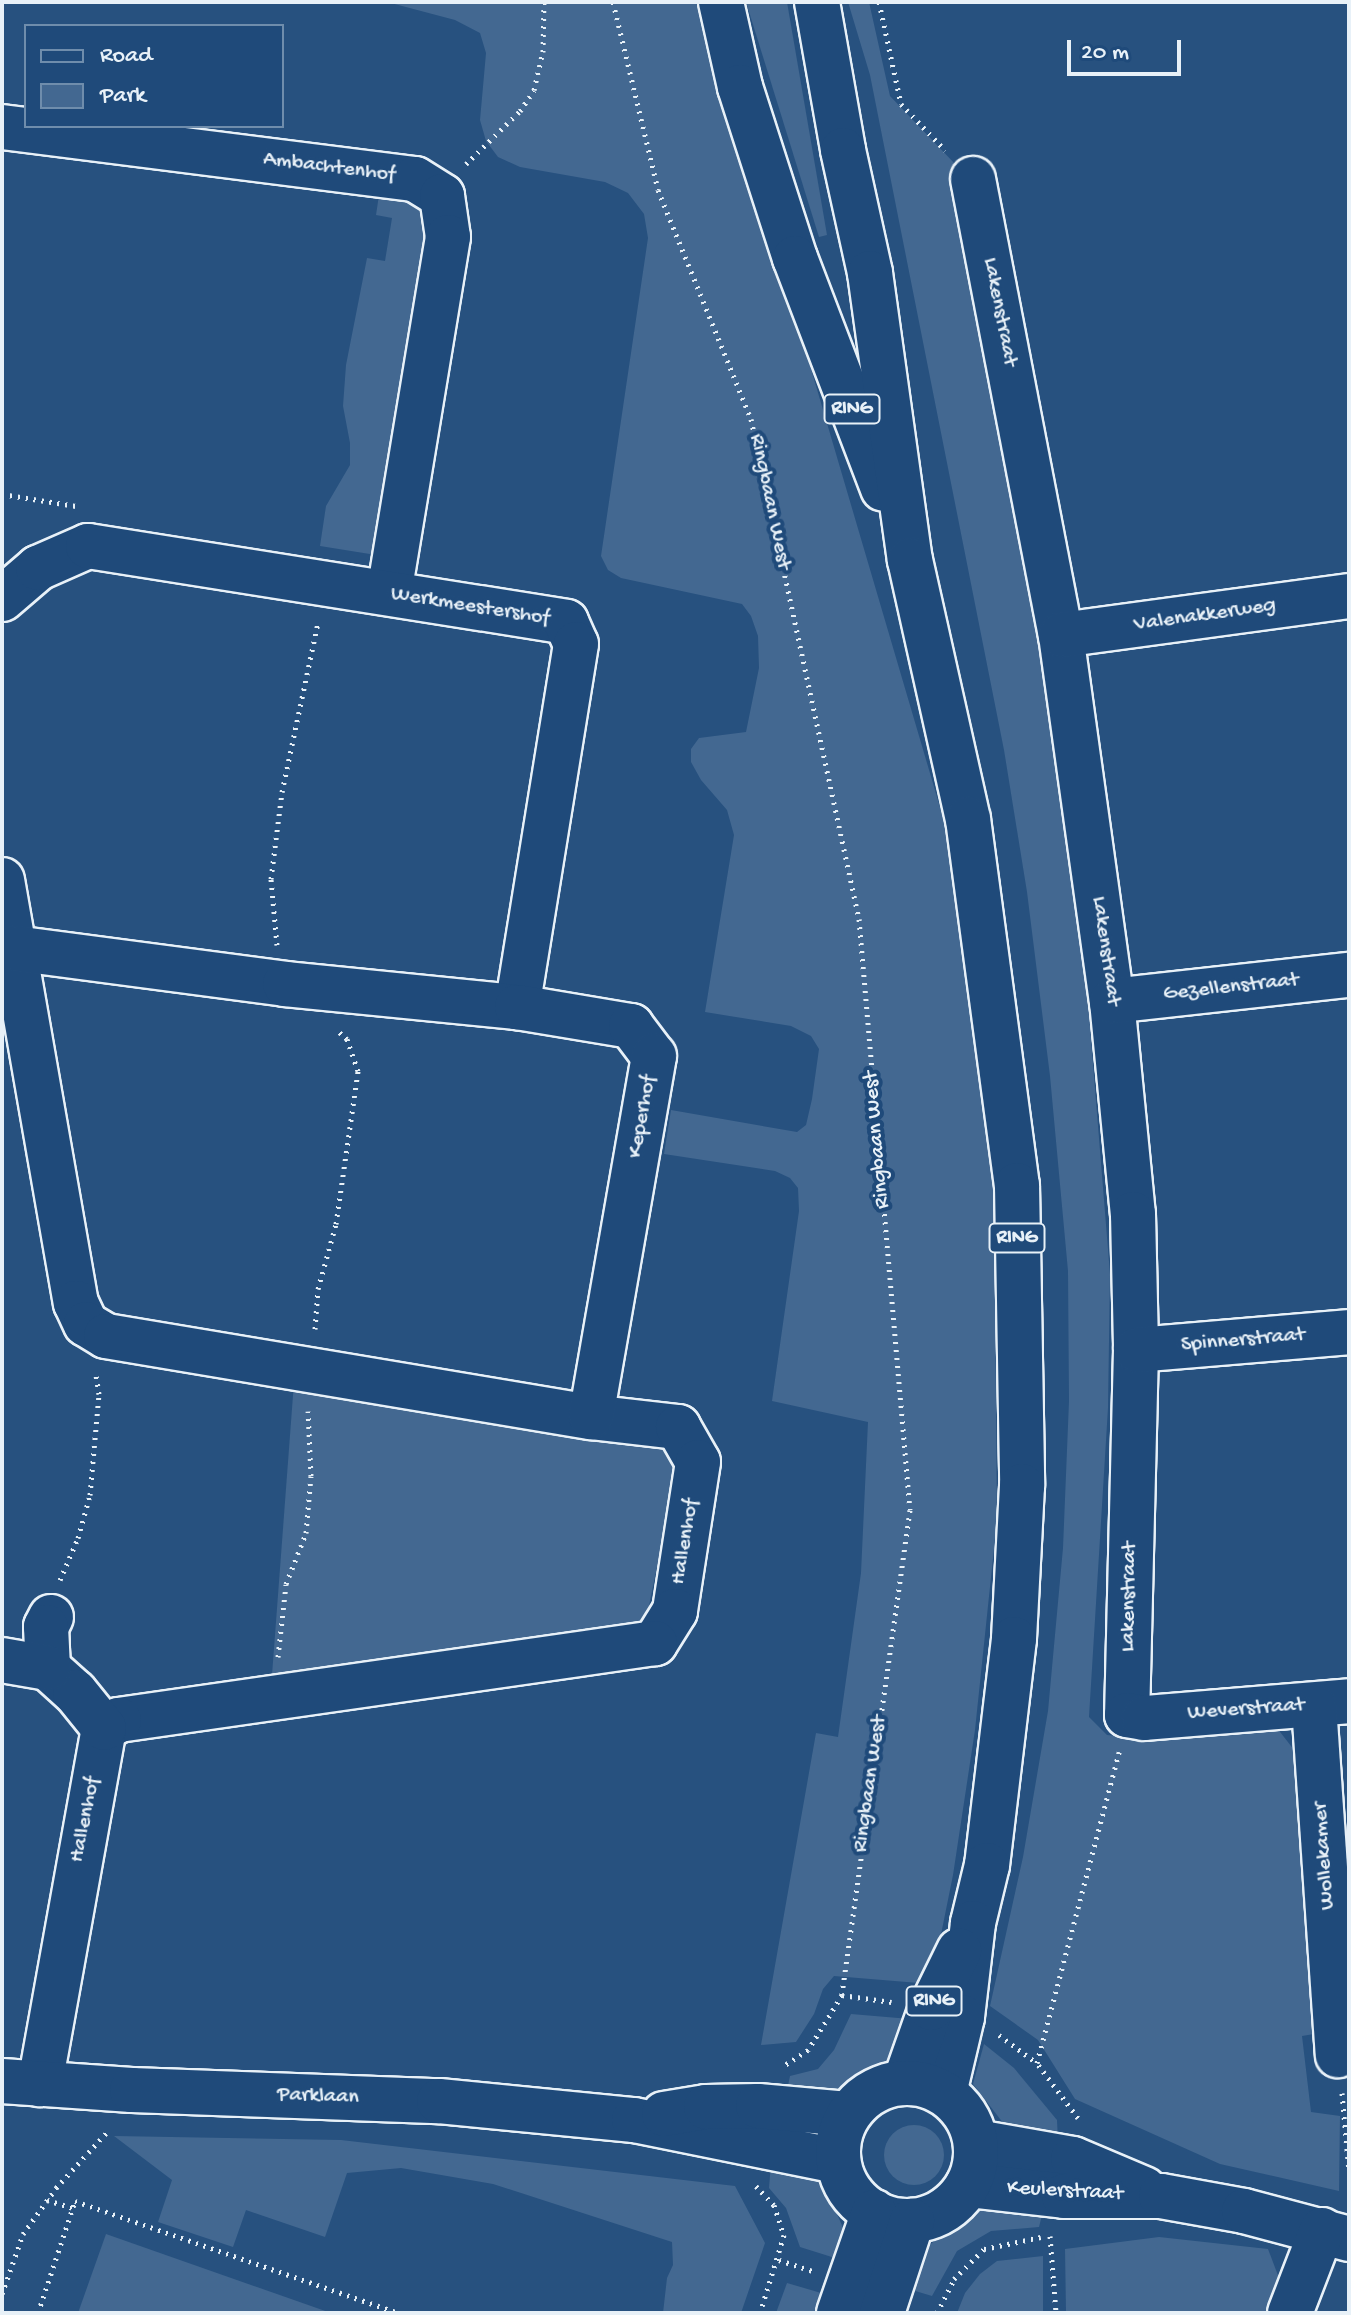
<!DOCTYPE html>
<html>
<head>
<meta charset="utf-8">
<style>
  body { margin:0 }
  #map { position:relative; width:1351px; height:2315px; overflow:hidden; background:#27517f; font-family:"Gochi Hand",sans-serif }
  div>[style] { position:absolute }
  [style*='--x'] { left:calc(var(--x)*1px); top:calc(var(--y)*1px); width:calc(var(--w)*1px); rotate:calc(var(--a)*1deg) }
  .green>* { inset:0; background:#436891 }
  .round { border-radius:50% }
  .path>* { height:5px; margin-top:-2.5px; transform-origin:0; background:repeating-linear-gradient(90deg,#e8f1f8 0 2px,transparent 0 8px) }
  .roads { filter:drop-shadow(2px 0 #e8f1f8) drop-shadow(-2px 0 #e8f1f8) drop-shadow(0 2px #e8f1f8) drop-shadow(0 -2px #e8f1f8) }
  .minor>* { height:44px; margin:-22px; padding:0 22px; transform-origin:22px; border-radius:22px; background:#1f4a7a }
  .major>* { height:44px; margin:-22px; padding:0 22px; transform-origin:22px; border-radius:22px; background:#1f4a7a }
  .major>.ring { margin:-22px; padding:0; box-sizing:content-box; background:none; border:44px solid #1f4a7a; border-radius:50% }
  span { translate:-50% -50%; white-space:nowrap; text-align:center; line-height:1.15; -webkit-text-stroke:8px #1f4a7a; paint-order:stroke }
  .shield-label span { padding:2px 6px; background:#1f4a7a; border:2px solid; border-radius:6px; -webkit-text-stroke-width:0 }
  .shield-label { font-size:20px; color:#e8f1f8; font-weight:700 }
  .street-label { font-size:22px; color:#e8f1f8 }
  .frame { position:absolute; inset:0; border:4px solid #e8f1f8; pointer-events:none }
  .legend { position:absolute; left:24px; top:24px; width:260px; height:104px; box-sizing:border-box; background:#1f4a7a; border:2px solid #6f8dac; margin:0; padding:10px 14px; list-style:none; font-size:24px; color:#e8f1f8 }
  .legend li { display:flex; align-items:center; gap:16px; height:40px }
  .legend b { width:40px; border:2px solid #6f8dac }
  .scale { position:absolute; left:1067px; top:40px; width:114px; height:36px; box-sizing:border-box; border:4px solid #e8f1f8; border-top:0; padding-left:10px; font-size:24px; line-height:28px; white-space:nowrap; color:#e8f1f8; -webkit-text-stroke:6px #1f4a7a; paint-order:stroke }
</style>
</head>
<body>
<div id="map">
  <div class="green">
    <div style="clip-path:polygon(387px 2px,703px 2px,942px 814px,974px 993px,994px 1170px,997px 1520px,975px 1730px,953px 1875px,931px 1984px,834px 1976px,823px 1989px,814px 2014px,796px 2042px,761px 2045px,816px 1733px,838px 1737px,861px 1573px,868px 1422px,772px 1401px,799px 1211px,798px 1188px,790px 1178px,775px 1171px,664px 1154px,671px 1110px,797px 1132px,806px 1125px,812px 1099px,819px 1049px,811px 1036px,791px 1026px,705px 1012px,734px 835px,727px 810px,701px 780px,691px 762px,691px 749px,699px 738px,746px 732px,759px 668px,758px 636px,751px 616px,742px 604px,621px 578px,608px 570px,601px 556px,648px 238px,644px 214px,628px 193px,605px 182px,520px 167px,498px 157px,486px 141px,480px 120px,486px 53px,480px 33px,455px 20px)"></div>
    <div style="clip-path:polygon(746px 2px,787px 2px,827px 235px,819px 237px)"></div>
    <div style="clip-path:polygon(848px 2px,869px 2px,890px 96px,956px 165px,1007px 429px,1052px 722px,1085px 965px,1110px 1274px,1108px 1408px,1089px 1717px,1107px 1735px,1138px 1738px,1277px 1728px,1298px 1755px,1326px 2032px,1302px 2036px,1311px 2112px,1340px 2116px,1339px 2191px,1220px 2164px,1075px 2099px,1038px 2040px,990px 2006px,1023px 1857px,1048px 1711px,1063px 1548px,1069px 1401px,1068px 1271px,1050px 1076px,1027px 892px,1004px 750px,870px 75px)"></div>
    <div style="clip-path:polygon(379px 195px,422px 207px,426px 220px,376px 555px,320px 546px,326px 506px,350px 465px,350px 443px,343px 406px,346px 365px,367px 258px,385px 261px,392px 218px,376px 215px)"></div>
    <div style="clip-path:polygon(294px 1382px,652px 1440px,668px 1452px,675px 1478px,648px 1611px,634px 1627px,612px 1633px,272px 1675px)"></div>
    <div style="clip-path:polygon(851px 2014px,910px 2019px,891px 2060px,853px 2086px,825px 2094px,786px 2095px,790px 2076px,818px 2069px,834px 2050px)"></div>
    <div style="clip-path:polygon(984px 2044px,1014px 2068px,1057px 2120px,1058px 2142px,1007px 2128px,973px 2084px)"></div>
    <div class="round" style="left:884px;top:2125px;width:60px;height:60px"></div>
    <div style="clip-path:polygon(114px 2136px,341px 2140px,735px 2186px,765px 2243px,741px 2313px,663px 2313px,667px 2278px,673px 2265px,672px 2242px,493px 2184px,401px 2168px,347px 2173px,325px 2237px,246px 2210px,233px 2247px,158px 2222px,172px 2180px)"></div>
    <div style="clip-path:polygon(771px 2163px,810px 2172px,830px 2198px,844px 2230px,835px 2258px,800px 2247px,786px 2208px,769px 2188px)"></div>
    <div style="clip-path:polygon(994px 2203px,1044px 2207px,1039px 2227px,991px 2231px,957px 2251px,932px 2296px,912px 2290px,927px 2247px,965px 2216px)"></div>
    <div style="clip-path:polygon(106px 2234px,331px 2313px,78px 2313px)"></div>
    <div style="clip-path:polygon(1159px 2237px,1268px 2249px,1279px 2278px,1266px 2313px,1066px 2313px,1065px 2249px)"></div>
    <div style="clip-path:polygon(1043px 2256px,1043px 2313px,957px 2313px,965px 2293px,980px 2274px,997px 2261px)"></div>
    <div style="clip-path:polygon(787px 2283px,828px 2295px,822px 2313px,776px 2313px)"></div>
  </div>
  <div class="path">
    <div style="--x:613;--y:2;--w:193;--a:76.5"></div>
    <div style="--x:658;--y:190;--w:247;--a:67.9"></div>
    <div style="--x:751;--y:419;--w:512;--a:77.81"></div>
    <div style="--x:859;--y:919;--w:593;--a:85.07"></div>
    <div style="--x:910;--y:1510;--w:490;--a:98"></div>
    <div style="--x:842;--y:1995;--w:65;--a:121.7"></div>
    <div style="--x:808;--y:2050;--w:31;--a:147"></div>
    <div style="--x:879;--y:2;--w:104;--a:77.8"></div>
    <div style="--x:901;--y:104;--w:64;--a:46.3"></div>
    <div style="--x:466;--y:164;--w:76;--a:-44.5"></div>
    <div style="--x:520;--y:111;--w:25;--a:-56"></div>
    <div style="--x:534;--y:90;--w:39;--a:-77"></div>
    <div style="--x:543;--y:52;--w:50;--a:-88.9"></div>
    <div style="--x:2;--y:494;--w:75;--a:9.2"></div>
    <div style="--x:277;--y:945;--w:66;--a:-95.2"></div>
    <div style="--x:271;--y:879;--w:88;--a:-82.8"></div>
    <div style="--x:282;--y:792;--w:173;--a:-78"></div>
    <div style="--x:315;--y:1329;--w:40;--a:-85.7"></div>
    <div style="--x:318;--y:1289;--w:67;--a:-74.5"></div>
    <div style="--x:336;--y:1224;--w:155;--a:-81.8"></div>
    <div style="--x:358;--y:1071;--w:34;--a:-109"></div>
    <div style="--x:347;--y:1039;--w:13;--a:-138"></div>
    <div style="--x:60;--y:1580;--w:46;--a:-66.8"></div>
    <div style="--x:78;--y:1538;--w:45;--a:-74.4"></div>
    <div style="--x:90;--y:1495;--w:101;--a:-84.9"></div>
    <div style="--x:99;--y:1394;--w:18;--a:-99"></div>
    <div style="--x:278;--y:1657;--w:73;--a:-83.7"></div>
    <div style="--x:286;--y:1584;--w:55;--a:-68.6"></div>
    <div style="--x:306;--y:1533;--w:57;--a:-85"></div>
    <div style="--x:311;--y:1476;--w:65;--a:-92.6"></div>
    <div style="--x:842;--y:1995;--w:50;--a:8"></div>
    <div style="--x:999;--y:2035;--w:47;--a:36.4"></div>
    <div style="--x:1342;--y:2093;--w:79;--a:84.9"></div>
    <div style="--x:1078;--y:2118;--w:69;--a:-126.7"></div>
    <div style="--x:1037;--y:2063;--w:322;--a:-75.2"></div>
    <div style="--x:756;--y:2186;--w:26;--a:47"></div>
    <div style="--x:774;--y:2205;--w:32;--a:72"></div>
    <div style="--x:784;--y:2235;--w:82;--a:107.1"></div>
    <div style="--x:47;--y:2200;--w:27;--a:17"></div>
    <div style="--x:1050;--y:2236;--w:77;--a:85.5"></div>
    <div style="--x:779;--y:2260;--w:35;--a:18"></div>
    <div style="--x:2;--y:2294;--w:64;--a:-70.7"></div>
    <div style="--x:23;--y:2234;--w:57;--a:-54.3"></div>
    <div style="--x:56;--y:2188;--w:79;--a:-47.6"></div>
    <div style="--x:38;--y:2313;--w:118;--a:-71.7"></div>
    <div style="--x:75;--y:2201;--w:343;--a:19.1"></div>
    <div style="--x:937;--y:2313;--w:38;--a:-63"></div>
    <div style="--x:954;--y:2279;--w:42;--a:-45"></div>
    <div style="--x:984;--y:2249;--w:58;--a:-11.9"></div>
  </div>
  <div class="roads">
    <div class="minor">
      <div style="--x:2;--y:127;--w:416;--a:7.2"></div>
      <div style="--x:415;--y:179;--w:32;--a:32"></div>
      <div style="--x:442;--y:196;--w:41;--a:81.7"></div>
      <div style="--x:448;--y:237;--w:361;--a:99.4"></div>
      <div style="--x:973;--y:179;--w:464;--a:79.1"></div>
      <div style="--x:1061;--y:635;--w:370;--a:82.1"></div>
      <div style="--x:1112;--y:1001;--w:214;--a:84.4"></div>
      <div style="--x:1133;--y:1214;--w:136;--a:88.7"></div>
      <div style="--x:1136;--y:1350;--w:365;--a:91.4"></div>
      <div style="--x:1127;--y:1715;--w:17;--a:10"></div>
      <div style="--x:1144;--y:1718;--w:206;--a:-4.7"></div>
      <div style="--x:2;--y:599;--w:48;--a:-40.7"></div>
      <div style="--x:38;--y:568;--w:55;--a:-23.7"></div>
      <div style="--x:88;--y:546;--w:484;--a:9"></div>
      <div style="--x:566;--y:622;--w:24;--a:66"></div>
      <div style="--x:576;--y:644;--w:368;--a:99.2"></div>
      <div style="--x:1061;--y:635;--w:291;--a:-7.7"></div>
      <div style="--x:2;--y:880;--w:429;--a:80.1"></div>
      <div style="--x:76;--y:1303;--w:23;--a:65"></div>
      <div style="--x:86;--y:1324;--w:23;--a:31"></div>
      <div style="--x:106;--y:1336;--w:492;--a:9.5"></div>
      <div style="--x:591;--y:1417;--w:88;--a:6.6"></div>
      <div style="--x:678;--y:1427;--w:40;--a:60.3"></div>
      <div style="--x:698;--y:1462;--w:151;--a:98.8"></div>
      <div style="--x:675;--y:1611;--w:38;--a:122"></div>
      <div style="--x:655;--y:1643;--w:542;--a:171.83"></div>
      <div style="--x:119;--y:1720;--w:17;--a:152"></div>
      <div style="--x:104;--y:1728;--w:362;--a:100.2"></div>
      <div style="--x:13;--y:948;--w:274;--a:7.5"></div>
      <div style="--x:285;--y:984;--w:233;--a:5.7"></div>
      <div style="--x:517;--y:1007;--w:116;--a:9.5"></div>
      <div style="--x:631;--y:1026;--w:38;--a:53"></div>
      <div style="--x:654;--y:1056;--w:366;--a:99.9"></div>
      <div style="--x:1112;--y:1001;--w:238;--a:-6.3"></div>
      <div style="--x:1136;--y:1350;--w:214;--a:-4.8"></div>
      <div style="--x:51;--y:1617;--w:11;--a:117"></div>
      <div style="--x:46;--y:1627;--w:41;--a:87.2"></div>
      <div style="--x:48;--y:1668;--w:36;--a:42"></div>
      <div style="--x:75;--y:1692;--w:46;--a:51.1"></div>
      <div style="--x:2;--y:1660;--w:47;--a:9.9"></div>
      <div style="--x:1314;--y:1706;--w:350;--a:86.1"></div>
      <div style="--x:2;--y:2081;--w:130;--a:4"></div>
      <div style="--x:132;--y:2090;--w:307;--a:2.1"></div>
      <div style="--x:439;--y:2101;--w:196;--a:5.6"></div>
      <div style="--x:634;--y:2120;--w:208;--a:11.4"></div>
      <div style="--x:664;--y:2114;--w:43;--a:-9.5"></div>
      <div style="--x:706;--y:2107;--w:52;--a:-1.1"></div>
      <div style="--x:758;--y:2106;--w:90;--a:5.1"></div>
      <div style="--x:976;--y:2142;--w:98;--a:9.9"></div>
      <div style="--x:1073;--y:2159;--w:77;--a:22.9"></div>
      <div style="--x:968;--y:2185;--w:97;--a:6.5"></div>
      <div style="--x:1064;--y:2196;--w:97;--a:0"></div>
      <div style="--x:1161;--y:2196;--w:84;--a:10.2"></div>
      <div style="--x:1244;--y:2211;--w:109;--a:14.9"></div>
      <div style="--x:1290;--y:2313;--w:89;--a:-68.9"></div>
    </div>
    <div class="major">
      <div style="--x:721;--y:2;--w:87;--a:77.4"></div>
      <div style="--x:740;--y:87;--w:180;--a:72.2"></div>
      <div style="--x:795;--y:258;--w:247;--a:69.1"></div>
      <div style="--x:817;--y:2;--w:150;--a:80"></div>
      <div style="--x:843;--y:150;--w:126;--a:77.6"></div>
      <div style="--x:870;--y:273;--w:290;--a:82.1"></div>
      <div style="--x:910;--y:560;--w:265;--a:77.4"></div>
      <div style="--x:968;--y:819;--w:369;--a:82.4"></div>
      <div style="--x:1017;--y:1185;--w:301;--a:89"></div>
      <div style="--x:1022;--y:1486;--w:153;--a:93"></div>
      <div style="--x:1014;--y:1639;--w:228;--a:96.8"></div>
      <div style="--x:987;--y:1865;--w:60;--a:103.6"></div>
      <div style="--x:973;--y:1923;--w:95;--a:96.7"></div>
      <div style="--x:962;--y:2017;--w:78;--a:103.3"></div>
      <div style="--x:905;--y:2082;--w:78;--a:-70.6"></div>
      <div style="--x:931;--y:2008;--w:64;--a:-63.8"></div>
      <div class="ring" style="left:838px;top:2083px;width:94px;height:94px"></div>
      <div style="--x:839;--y:2313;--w:107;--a:-70.9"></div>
      <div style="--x:882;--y:2313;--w:97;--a:-71.9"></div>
    </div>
  </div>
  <div class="shield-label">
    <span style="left:852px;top:409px">RING</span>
    <span style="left:1017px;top:1238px">RING</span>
    <span style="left:934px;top:2001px">RING</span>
  </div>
  <div class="street-label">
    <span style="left:329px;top:168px;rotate:7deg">Ambachtenhof</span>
    <span style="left:999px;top:312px;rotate:79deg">Lakenstraat</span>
    <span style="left:769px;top:502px;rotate:78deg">Ringbaan West</span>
    <span style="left:470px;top:607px;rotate:9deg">Werkmeestershof</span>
    <span style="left:1205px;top:616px;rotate:-8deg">Valenakkerweg</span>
    <span style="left:1105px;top:951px;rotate:82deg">Lakenstraat</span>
    <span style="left:1231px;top:988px;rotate:-6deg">Gezellenstraat</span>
    <span style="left:643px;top:1117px;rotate:-80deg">Keperhof</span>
    <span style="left:878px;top:1140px;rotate:-95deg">Ringbaan West</span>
    <span style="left:1243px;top:1341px;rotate:-5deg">Spinnerstraat</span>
    <span style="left:686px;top:1542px;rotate:-81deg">Hallenhof</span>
    <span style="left:1130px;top:1597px;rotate:-89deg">Lakenstraat</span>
    <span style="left:1246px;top:1710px;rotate:-4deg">Weverstraat</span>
    <span style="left:871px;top:1784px;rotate:-82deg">Ringbaan West</span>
    <span style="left:86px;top:1820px;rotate:-79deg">Hallenhof</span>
    <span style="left:1325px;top:1856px;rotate:-94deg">Wollekamer</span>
    <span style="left:318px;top:2097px;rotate:2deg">Parklaan</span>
    <span style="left:1065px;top:2192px;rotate:3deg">Keulerstraat</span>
  </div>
  <div class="frame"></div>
  <ul class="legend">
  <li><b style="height:10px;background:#1f4a7a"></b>Road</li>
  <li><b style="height:22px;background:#436891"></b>Park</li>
  </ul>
  <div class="scale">20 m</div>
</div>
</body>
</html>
